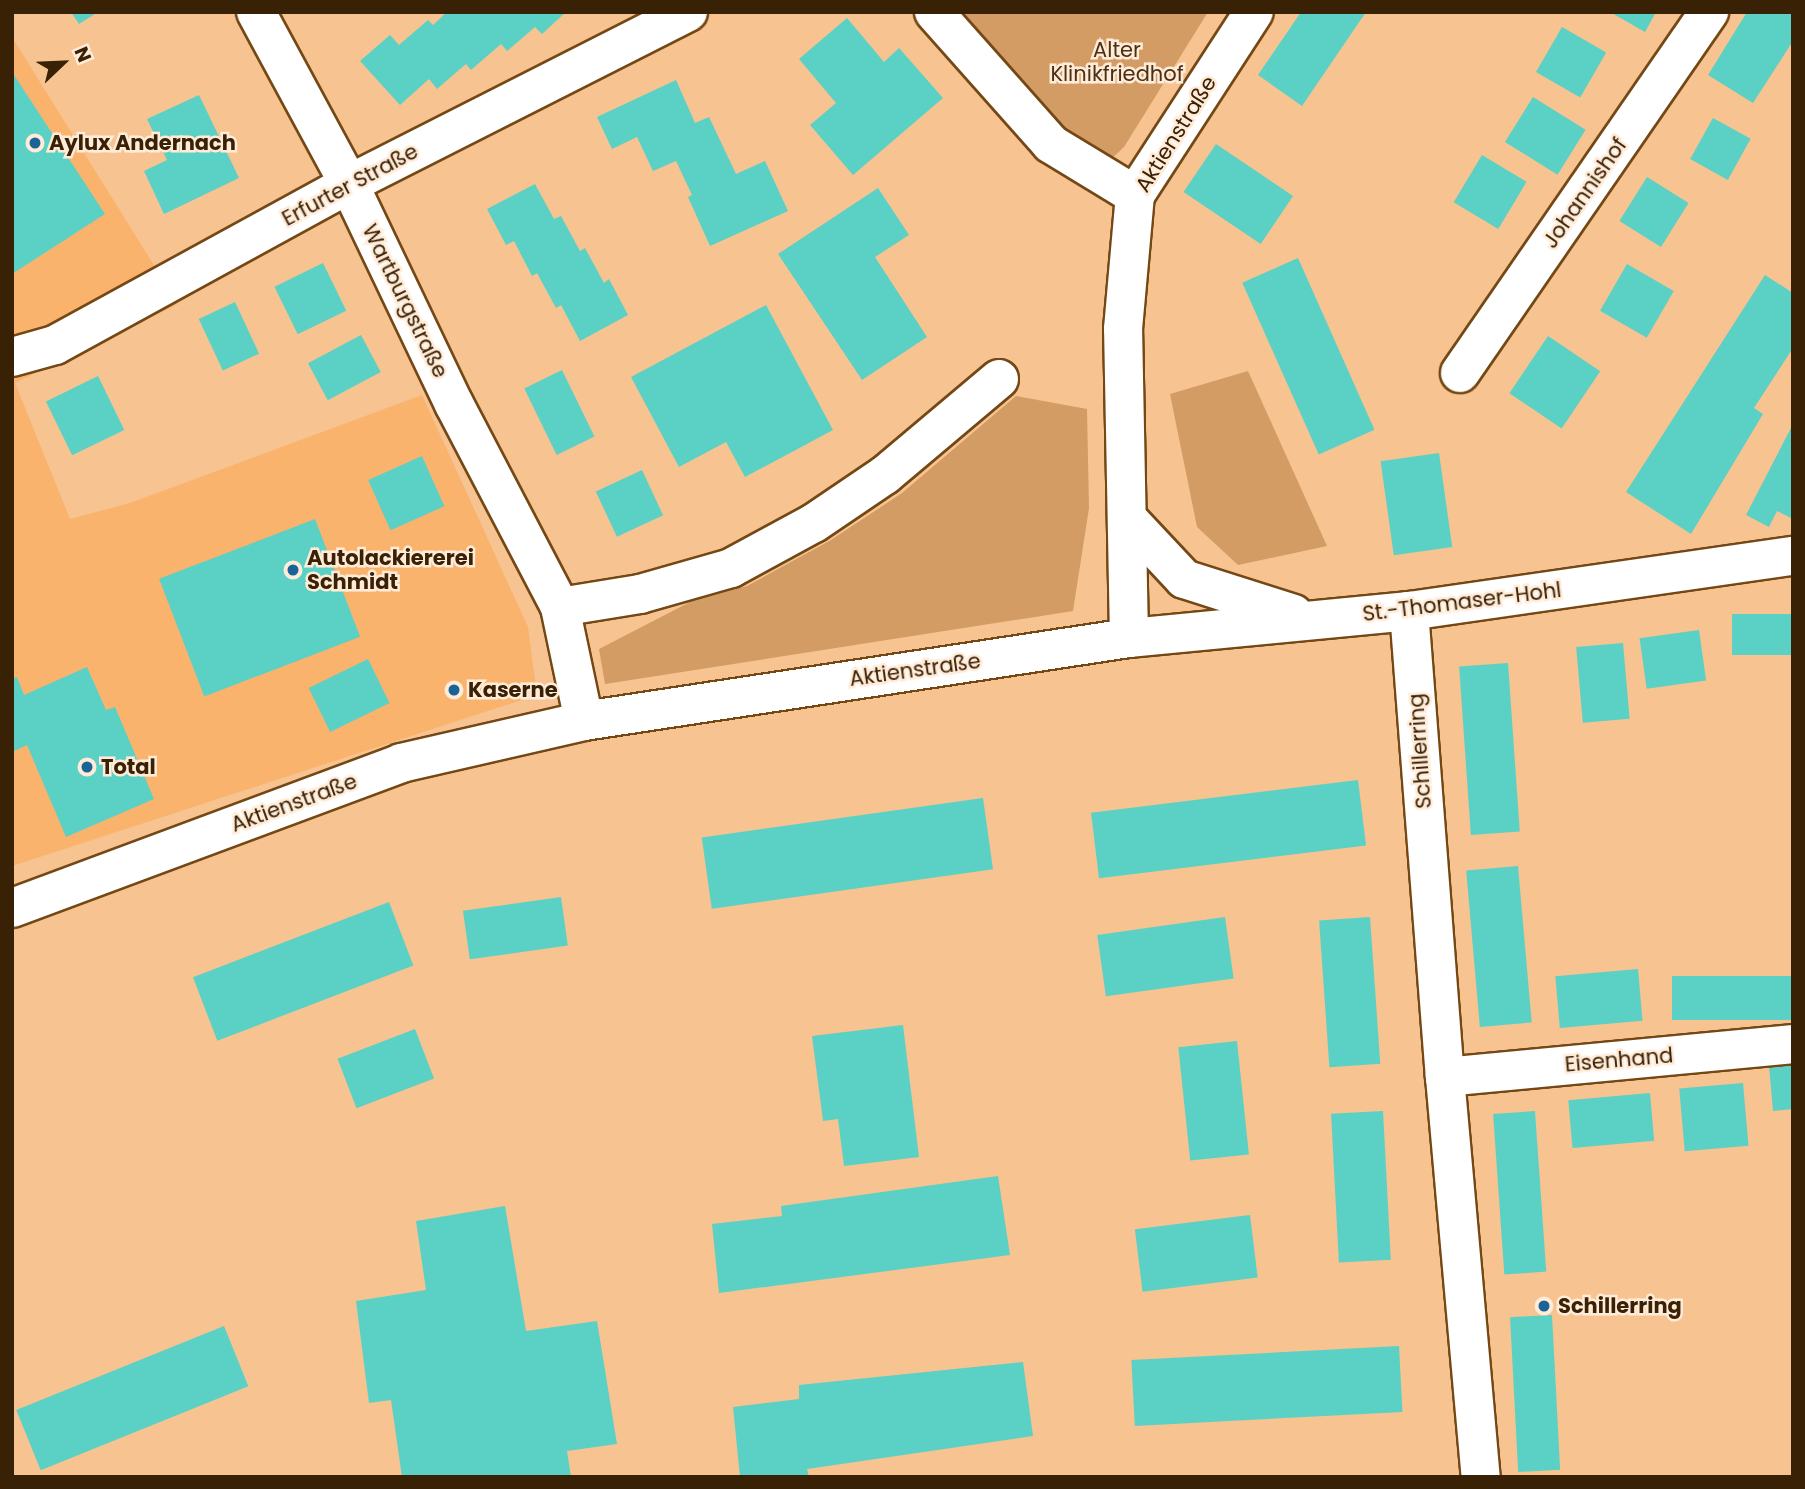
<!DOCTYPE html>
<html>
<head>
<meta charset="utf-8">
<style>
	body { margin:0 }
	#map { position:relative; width:1805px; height:1489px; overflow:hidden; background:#f6c391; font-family:Poppins,sans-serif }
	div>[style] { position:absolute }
	.built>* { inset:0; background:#f9b36d }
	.green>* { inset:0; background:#d49c65 }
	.building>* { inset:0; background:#5ad1c4; transform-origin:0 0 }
	.roads { filter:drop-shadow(2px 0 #744815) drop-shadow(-2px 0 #744815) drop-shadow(0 2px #744815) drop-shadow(0 -2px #744815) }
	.minor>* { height:38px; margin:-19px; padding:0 19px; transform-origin:19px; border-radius:19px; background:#fff }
	.dots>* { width:19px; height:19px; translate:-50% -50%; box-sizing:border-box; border:4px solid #ffebd8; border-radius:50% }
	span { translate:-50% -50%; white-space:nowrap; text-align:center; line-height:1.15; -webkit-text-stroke:5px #ffebd8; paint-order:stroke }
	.park-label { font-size:21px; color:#4a3014 }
	.street-label { font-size:21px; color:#392105 }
	.poi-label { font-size:21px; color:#392105; font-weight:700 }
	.left { translate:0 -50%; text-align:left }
	.frame { position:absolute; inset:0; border:14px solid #392105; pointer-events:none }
	.north { position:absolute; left:28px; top:28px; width:70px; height:70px; -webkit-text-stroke:5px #ffebd8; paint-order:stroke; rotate:67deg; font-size:19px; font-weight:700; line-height:28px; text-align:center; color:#392105 }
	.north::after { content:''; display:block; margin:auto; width:24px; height:32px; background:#392105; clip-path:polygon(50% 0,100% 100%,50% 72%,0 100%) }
</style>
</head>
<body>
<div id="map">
	<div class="built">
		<div style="clip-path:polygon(12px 37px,178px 304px,15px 383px,70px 519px,130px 503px,422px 395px,528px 627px,537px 695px,12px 866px)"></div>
	</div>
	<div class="green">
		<div style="clip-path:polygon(950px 12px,1208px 12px,1124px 147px,1107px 163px,1058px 134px)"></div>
		<div style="clip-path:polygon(1248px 371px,1327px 546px,1238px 565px,1197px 527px,1170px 394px)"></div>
		<div style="clip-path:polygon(1016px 396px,1087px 409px,1089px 508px,1073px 611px,605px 684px,599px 649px,690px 602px,747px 586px,831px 540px,902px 493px)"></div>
	</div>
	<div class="building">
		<div style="clip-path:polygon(71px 12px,98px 12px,79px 24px)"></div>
		<div style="clip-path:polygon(447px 12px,566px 12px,542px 34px,535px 27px,507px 51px,501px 44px,471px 70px,466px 64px,437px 89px,429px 79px,400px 105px,360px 61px,390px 35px,399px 45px,428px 20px,433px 25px)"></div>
		<div style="clip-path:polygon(1301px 12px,1366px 12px,1302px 106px,1258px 75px)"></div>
		<div style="clip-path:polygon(1610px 12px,1656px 12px,1645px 32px)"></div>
		<div style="clip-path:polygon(1747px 12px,1793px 12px,1793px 41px,1753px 103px,1708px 75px)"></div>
		<div style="clip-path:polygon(847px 18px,884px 62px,899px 48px,943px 98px,853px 175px,810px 125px,836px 103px,799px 59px)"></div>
		<div style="left:1562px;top:27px;width:51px;height:52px;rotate:30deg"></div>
		<div style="clip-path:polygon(12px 72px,105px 214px,12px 274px)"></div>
		<div style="clip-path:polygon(676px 80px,695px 123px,709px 117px,736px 174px,765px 161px,788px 211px,710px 246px,688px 197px,692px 195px,676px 161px,653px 171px,637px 137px,612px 149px,597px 117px)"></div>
		<div style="clip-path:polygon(199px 95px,239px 178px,164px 214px,144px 171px,167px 160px,147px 119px)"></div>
		<div style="left:1533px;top:97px;width:62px;height:53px;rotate:32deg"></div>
		<div style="left:1713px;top:118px;width:43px;height:47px;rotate:29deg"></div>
		<div style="left:1216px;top:144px;width:93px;height:58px;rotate:34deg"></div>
		<div style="left:1482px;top:155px;width:52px;height:55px;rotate:31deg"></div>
		<div style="left:1647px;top:177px;width:49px;height:52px;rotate:32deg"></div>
		<div style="clip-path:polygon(535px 184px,554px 219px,561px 216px,580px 251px,585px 248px,604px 283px,609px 279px,628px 315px,580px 341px,561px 305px,556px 308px,537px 273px,532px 276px,514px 241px,506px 245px,487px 209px)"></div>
		<div style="clip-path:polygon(878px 188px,909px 235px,875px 257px,927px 337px,862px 380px,778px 254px)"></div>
		<div style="left:1298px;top:258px;width:188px;height:61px;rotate:66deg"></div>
		<div style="left:323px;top:263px;width:53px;height:54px;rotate:64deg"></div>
		<div style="left:1627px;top:264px;width:54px;height:54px;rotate:30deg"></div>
		<div style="clip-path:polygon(1765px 275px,1793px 293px,1793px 348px,1754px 408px,1763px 414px,1691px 534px,1626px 492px)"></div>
		<div style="left:235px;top:302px;width:57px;height:40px;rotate:65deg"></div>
		<div style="clip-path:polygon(766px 305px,833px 430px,745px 477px,726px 442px,679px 467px,631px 377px)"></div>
		<div style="left:361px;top:335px;width:42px;height:60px;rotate:62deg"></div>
		<div style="left:1548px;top:336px;width:63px;height:69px;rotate:34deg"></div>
		<div style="left:562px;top:370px;width:74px;height:42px;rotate:64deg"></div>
		<div style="left:98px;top:376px;width:60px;height:58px;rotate:64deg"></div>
		<div style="clip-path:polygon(1793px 424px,1793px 519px,1777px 511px,1769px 527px,1746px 515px)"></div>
		<div style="left:1439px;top:453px;width:95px;height:59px;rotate:82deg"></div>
		<div style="left:422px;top:456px;width:55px;height:59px;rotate:66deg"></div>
		<div style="left:642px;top:470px;width:50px;height:51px;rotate:65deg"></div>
		<div style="left:315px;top:519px;width:126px;height:167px;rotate:69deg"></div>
		<div style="left:1793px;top:614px;width:41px;height:61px;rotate:90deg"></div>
		<div style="left:1699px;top:630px;width:51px;height:60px;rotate:82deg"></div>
		<div style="left:1623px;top:643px;width:76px;height:47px;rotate:85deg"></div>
		<div style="left:368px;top:659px;width:49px;height:66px;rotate:64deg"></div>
		<div style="left:1508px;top:663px;width:169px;height:49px;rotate:86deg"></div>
		<div style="clip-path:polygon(87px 667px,106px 710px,115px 707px,154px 799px,66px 837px,27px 745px,12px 752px,12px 679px,17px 677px,24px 695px)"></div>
		<div style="left:1358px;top:780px;width:66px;height:269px;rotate:83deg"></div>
		<div style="left:983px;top:798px;width:72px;height:284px;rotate:82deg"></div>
		<div style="left:1518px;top:866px;width:157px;height:52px;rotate:85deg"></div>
		<div style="left:561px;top:897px;width:49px;height:99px;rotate:82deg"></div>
		<div style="left:389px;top:902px;width:68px;height:210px;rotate:69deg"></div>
		<div style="left:1225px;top:917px;width:62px;height:129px;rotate:82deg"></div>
		<div style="left:1370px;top:917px;width:147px;height:51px;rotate:86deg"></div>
		<div style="left:1638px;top:969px;width:52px;height:83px;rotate:85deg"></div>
		<div style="left:1793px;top:976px;width:44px;height:121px;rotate:90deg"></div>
		<div style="clip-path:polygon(903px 1025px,919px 1157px,844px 1166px,838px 1119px,823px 1121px,812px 1036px)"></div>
		<div style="left:415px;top:1029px;width:53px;height:83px;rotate:69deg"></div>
		<div style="left:1237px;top:1041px;width:114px;height:59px;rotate:84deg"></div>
		<div style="clip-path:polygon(1793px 1064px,1793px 1109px,1773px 1111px,1769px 1066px)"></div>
		<div style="left:1743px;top:1083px;width:63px;height:64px;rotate:85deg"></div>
		<div style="left:1650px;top:1093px;width:48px;height:82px;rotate:85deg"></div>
		<div style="left:1383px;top:1111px;width:149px;height:52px;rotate:87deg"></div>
		<div style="left:1535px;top:1111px;width:161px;height:42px;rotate:86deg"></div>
		<div style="clip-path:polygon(998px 1176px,1010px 1255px,719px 1293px,712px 1224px,782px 1216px,781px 1206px)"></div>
		<div style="clip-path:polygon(505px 1206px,526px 1331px,597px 1321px,617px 1444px,567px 1451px,571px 1477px,402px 1477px,391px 1400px,369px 1403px,356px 1301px,426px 1290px,416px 1221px)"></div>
		<div style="left:1250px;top:1215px;width:63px;height:116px;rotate:83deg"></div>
		<div style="left:1552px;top:1315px;width:155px;height:42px;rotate:87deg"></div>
		<div style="left:224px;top:1326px;width:65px;height:224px;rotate:68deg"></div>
		<div style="left:1399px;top:1346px;width:66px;height:268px;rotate:87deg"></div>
		<div style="clip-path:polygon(1023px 1362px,1033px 1436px,807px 1469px,809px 1477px,740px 1477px,733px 1407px,799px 1399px,799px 1385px)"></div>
	</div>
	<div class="roads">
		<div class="minor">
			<div style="left:256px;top:12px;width:196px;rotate:61.6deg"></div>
			<div style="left:349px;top:184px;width:244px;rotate:64.5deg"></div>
			<div style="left:454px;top:404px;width:229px;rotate:62.4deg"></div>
			<div style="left:560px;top:607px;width:116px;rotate:78.1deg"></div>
			<div style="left:934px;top:12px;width:176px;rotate:48.4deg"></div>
			<div style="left:1051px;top:144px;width:98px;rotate:31.3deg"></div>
			<div style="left:12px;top:357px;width:45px;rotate:-15.6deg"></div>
			<div style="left:55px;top:345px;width:335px;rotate:-28.7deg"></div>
			<div style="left:349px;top:184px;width:380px;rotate:-26.9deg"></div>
			<div style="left:1460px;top:373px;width:439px;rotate:-55.4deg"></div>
			<div style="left:1127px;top:518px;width:83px;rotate:46.9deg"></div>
			<div style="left:1184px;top:579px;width:115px;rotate:17.7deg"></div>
			<div style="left:560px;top:607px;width:81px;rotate:-9.2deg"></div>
			<div style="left:640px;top:594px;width:95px;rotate:-15.9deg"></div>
			<div style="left:731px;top:568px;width:94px;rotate:-28.5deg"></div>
			<div style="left:814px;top:523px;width:86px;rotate:-34.1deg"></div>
			<div style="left:885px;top:475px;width:149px;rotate:-40.1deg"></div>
			<div style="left:1409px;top:611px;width:467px;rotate:85.6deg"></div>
			<div style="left:1445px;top:1077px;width:402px;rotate:84.9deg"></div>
			<div style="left:1129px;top:638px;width:309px;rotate:-91.1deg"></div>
			<div style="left:1123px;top:329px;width:135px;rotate:-84.9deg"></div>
			<div style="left:1135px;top:195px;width:218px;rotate:-57deg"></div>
			<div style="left:12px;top:908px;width:415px;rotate:-20.4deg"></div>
			<div style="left:401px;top:763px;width:188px;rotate:-12.9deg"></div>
			<div style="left:584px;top:721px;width:551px;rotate:-8.66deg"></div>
			<div style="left:1129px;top:638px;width:281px;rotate:-5.5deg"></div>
			<div style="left:1409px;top:611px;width:388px;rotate:-8.2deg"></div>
			<div style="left:1445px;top:1077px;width:350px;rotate:-5.4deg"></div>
		</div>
	</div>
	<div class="dots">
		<div style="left:35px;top:143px;background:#1a6396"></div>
		<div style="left:293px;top:570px;background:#1a6396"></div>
		<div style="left:454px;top:690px;background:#1a6396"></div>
		<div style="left:87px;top:767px;background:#1a6396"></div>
		<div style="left:1544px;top:1306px;background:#1a6396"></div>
	</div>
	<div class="park-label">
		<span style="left:1117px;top:62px">Alter<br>Klinikfriedhof</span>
	</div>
	<div class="street-label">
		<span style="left:1176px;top:134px;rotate:-58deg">Aktienstraße</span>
		<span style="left:350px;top:185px;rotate:-28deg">Erfurter Straße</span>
		<span style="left:1585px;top:193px;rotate:-55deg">Johannishof</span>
		<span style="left:405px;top:301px;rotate:64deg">Wartburgstraße</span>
		<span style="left:1462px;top:602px;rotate:-7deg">St.-Thomaser-Hohl</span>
		<span style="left:915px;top:670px;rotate:-8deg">Aktienstraße</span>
		<span style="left:1420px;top:751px;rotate:-94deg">Schillerring</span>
		<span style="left:294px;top:803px;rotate:-20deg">Aktienstraße</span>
		<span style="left:1619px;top:1060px;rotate:-5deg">Eisenhand</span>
	</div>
	<div class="poi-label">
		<span class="left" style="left:49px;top:143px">Aylux Andernach</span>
		<span class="left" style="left:307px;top:570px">Autolackiererei<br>Schmidt</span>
		<span class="left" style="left:468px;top:690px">Kaserne</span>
		<span class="left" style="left:101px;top:767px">Total</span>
		<span class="left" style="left:1558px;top:1306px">Schillerring</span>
	</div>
	<div class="frame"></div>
	<div class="north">N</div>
</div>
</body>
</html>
